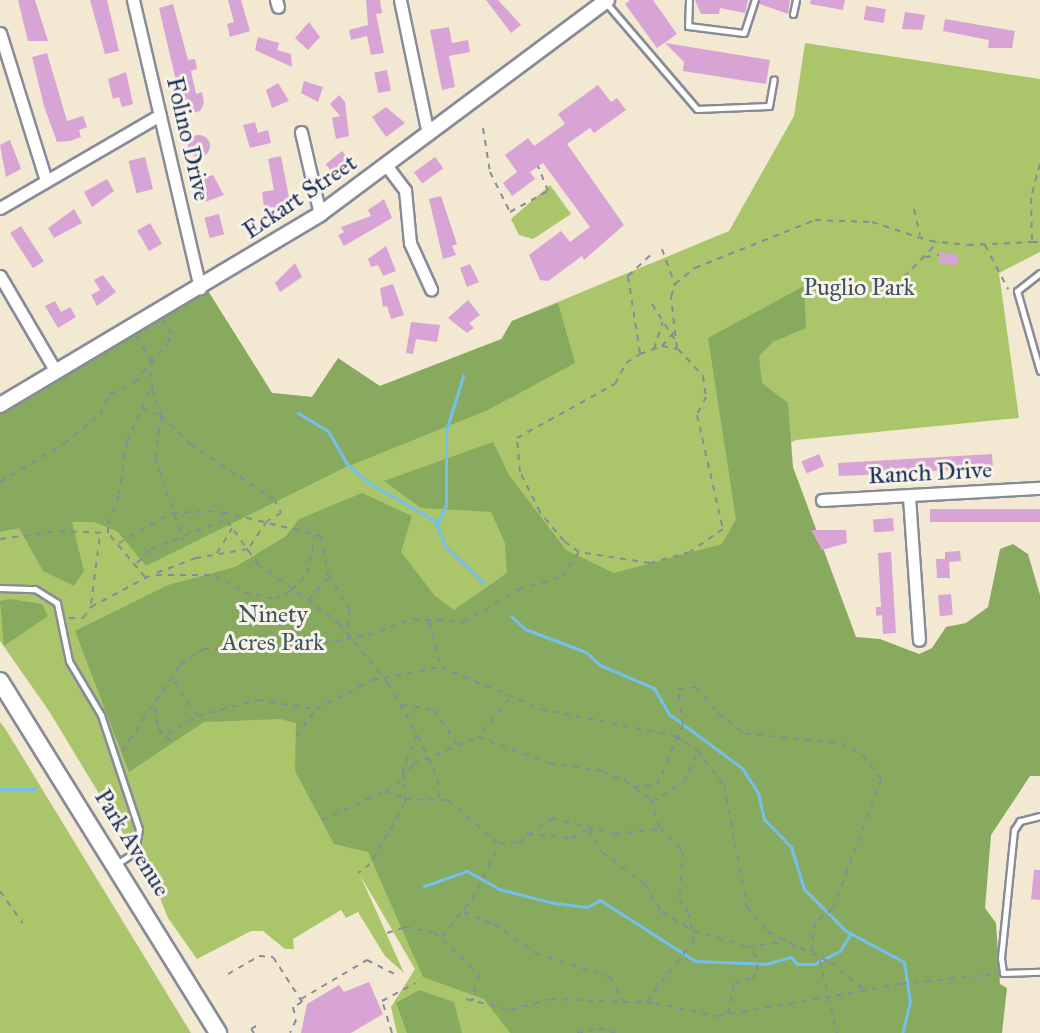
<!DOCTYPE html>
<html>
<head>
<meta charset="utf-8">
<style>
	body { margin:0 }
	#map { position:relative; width:1040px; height:1033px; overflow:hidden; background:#f3e8d2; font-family:"IM FELL Great Primer",serif }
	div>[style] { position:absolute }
	.green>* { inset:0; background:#abc56b }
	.forest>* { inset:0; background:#88aa5f }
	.stream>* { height:3px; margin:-1.5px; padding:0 1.5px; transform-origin:1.5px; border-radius:1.5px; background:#73c0ed }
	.building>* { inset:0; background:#d8a4d5; transform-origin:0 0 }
	.round { border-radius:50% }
	.path>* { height:2px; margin-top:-1px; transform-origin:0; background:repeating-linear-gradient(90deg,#878c98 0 6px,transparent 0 12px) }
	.roads { filter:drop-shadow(2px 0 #878c98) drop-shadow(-2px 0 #878c98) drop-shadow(0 2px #878c98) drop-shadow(0 -2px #878c98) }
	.service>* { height:5px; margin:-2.5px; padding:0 2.5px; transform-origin:2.5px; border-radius:2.5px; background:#fff }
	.minor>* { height:11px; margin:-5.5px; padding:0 5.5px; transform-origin:5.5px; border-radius:5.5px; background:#fff }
	.tertiary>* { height:14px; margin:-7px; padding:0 7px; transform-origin:7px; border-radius:7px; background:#fff }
	.secondary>* { height:16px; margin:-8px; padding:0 8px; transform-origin:8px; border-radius:8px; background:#fff }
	span { translate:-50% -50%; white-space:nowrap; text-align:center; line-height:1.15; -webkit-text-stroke:6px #f7f3e8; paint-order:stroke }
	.street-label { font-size:24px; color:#1b2f5e }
	.park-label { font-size:24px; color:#3f5461 }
</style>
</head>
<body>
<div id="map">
	<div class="green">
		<div style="clip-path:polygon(805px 43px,1040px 79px,1040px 252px,999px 273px,1019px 418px,796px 440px,768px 454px,861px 672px,1029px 773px,989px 834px,981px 904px,992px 1033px,397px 1033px,391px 1007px,415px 969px,360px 875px,404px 973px,385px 956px,358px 912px,346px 918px,341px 910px,293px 939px,294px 949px,285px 949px,263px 931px,251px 931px,197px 959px,168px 918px,156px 888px,49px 711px,0 641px,0 412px,208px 291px,272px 393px,312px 397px,380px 386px,501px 339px,512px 321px,729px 231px,794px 116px)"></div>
		<div style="clip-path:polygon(550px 185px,571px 214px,533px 239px,519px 235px,511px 219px)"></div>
		<div style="clip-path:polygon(0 722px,6px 730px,191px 1033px,0 1033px)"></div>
	</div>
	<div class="forest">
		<div style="clip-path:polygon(804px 286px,806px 328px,773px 342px,759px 356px,762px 383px,788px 403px,793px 467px,856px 637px,880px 639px,919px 654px,932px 648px,946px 627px,966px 623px,988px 607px,1000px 549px,1013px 544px,1028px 554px,1040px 595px,1040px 776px,1030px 776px,991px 835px,985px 908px,996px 923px,1000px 984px,1007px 988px,1002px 1033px,510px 1033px,484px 999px,423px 977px,368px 852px,334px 844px,295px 771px,296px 723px,280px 719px,204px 722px,129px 772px,75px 631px,168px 585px,235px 567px,286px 536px,299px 519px,362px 493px,412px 516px,401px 552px,435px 596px,454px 610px,507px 573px,505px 543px,491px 512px,421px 508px,384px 481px,493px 442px,509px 475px,566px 550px,614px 573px,722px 544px,736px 519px,708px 338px)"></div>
		<div style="clip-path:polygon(208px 291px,272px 393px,312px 397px,338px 358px,380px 386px,502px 339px,512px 321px,558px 303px,575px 363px,488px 410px,344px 468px,146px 566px,118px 532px,94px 522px,72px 522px,84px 571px,74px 586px,43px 571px,19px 528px,0 532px,0 412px)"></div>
		<div style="clip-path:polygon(10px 599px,42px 604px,48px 616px,4px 646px,0 601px)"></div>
		<div style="clip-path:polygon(419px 990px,454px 1002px,462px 1033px,407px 1033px,396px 1003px)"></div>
	</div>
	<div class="stream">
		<div style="left:298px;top:413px;width:35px;rotate:31deg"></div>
		<div style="left:328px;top:431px;width:39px;rotate:60deg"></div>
		<div style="left:348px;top:465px;width:30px;rotate:40deg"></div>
		<div style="left:371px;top:484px;width:74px;rotate:30deg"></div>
		<div style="left:435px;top:521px;width:27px;rotate:68deg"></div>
		<div style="left:445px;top:546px;width:54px;rotate:43.5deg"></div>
		<div style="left:436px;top:526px;width:23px;rotate:-65deg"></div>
		<div style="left:446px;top:505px;width:74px;rotate:-90deg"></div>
		<div style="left:446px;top:431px;width:58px;rotate:-72.8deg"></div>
		<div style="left:511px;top:616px;width:19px;rotate:43deg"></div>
		<div style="left:525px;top:629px;width:65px;rotate:20.7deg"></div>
		<div style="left:586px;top:652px;width:19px;rotate:43deg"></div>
		<div style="left:600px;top:665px;width:59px;rotate:23.1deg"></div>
		<div style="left:654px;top:688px;width:30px;rotate:60deg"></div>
		<div style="left:669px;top:714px;width:91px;rotate:36.5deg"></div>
		<div style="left:742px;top:768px;width:30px;rotate:57deg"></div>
		<div style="left:758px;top:793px;width:27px;rotate:77deg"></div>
		<div style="left:764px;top:819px;width:39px;rotate:46deg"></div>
		<div style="left:791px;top:847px;width:44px;rotate:72.8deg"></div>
		<div style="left:804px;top:889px;width:59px;rotate:45deg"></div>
		<div style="left:846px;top:931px;width:66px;rotate:28.1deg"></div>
		<div style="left:904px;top:962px;width:40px;rotate:81.5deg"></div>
		<div style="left:910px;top:1002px;width:32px;rotate:104deg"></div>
		<div style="left:0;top:789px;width:35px"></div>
		<div style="left:424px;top:886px;width:46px;rotate:-19.2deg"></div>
		<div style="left:467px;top:871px;width:37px;rotate:29deg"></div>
		<div style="left:499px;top:889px;width:57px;rotate:14.3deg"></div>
		<div style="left:554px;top:903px;width:33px;rotate:7deg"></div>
		<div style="left:587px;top:907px;width:15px;rotate:-28deg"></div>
		<div style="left:600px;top:900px;width:113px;rotate:32.7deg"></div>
		<div style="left:695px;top:961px;width:71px;rotate:2.4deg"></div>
		<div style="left:766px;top:964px;width:26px;rotate:-16deg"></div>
		<div style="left:791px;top:957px;width:9px;rotate:49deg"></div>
		<div style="left:797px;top:964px;width:17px"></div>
		<div style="left:814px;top:964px;width:29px;rotate:-27deg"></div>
		<div style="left:840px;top:951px;width:21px;rotate:-59deg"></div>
	</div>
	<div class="building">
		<div style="clip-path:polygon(18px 0,35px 0,48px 41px,28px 41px)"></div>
		<div style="clip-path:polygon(90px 0,107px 0,119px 51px,105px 54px)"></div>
		<div style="clip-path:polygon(228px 0,241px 0,250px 31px,230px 37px,227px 24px,234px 22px)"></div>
		<div style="clip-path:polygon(366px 0,380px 0,382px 13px,376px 14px,384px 53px,371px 55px,367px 36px,351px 40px,349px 30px,368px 25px)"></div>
		<div style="clip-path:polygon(486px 0,498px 0,521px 25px,511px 33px)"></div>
		<div style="clip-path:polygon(630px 0,653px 0,677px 34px,657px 48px,625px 4px)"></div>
		<div style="clip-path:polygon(695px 0,748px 0,745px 13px,720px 8px,719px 14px,701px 14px)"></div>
		<div style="clip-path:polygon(760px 0,790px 0,788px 14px,760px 4px)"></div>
		<div style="clip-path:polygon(811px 0,845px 0,843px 10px,810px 4px)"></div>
		<div style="clip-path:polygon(173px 4px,188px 60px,195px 59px,197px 69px,191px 71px,196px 94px,202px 92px,204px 104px,200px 111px,184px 115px,159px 8px)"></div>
		<div style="left:866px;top:6px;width:20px;height:14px;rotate:9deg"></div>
		<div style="clip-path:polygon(905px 12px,925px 15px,922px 30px,902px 29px)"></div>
		<div style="clip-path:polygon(945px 19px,1015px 31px,1012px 48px,988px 48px,989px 40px,943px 31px)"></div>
		<div style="clip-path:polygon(309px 22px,320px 37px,308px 50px,295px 38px)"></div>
		<div style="clip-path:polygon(449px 27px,452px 43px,468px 40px,470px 52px,449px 56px,455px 87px,442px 90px,430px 30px)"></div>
		<div style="clip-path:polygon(258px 37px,279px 43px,277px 50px,291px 54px,292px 67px,255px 50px)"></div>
		<div style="clip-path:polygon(665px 43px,770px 60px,766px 84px,683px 71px,684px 62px)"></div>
		<div style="clip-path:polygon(47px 53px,67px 121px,83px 116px,87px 127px,79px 130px,81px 137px,70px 141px,57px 142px,44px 106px,32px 57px)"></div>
		<div style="left:387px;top:70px;width:21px;height:13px;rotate:79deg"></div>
		<div style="clip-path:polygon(126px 72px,133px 104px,122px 107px,119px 97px,113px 99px,108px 79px)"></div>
		<div style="clip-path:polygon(304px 81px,323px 87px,318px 102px,301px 93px)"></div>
		<div style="clip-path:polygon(278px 83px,289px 101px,272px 108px,266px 90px)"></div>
		<div style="clip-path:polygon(598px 85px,611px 102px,617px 98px,626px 110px,594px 133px,590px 128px,567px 144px,624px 225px,584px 260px,582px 256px,548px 281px,540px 280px,529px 255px,561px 231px,570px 242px,590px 227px,543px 163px,530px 172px,535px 179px,512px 196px,503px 183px,517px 172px,505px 155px,528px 138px,534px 146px,565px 124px,558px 114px)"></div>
		<div style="clip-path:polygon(339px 95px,345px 102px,349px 136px,336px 139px,332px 118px,340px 116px,330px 104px)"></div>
		<div style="clip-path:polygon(386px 107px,405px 123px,386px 137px,372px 117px)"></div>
		<div style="clip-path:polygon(255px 122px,258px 133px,268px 130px,271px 143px,250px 148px,243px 125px)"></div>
		<div class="round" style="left:188px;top:135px;width:22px;height:22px"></div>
		<div style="clip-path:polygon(10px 140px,21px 169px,6px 177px,0 145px)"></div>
		<div style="left:342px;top:151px;width:13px;height:21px;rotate:51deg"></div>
		<div style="clip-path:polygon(281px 156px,291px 208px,274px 212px,273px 207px,264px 208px,262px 192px,274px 190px,268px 159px)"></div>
		<div style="left:145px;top:157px;width:33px;height:17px;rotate:76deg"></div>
		<div style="left:435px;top:157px;width:14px;height:26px;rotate:54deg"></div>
		<div style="clip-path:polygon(213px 175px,224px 195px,205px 202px,199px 179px)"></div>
		<div style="clip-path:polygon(107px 179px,114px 191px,92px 207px,84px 192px)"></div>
		<div style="clip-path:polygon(441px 196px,457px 244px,452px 246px,456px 255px,443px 259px,429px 199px)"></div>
		<div style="clip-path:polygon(384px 199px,392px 218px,344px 246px,338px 235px,344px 232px,341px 227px,371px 216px,368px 210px)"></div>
		<div style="clip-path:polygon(74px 209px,82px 223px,54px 238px,48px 228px)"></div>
		<div style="left:219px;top:214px;width:21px;height:15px;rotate:76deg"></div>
		<div style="left:150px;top:223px;width:24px;height:15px;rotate:60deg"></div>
		<div style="left:21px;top:226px;width:42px;height:13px;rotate:57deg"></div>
		<div style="clip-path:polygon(386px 246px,396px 271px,383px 276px,378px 265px,371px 267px,368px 259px)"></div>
		<div style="left:940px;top:252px;width:19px;height:11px;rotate:9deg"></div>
		<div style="clip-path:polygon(295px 263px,302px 277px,280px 292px,275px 283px)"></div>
		<div style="clip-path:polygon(470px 264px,479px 282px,467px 287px,460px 268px)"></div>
		<div style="clip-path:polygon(103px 275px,116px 292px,97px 306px,91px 295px,100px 290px,94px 280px)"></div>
		<div style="clip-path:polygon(393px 284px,404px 315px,391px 319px,387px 306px,383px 307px,380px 288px)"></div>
		<div style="clip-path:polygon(468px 300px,480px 315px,469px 323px,474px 328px,467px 333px,448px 318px)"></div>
		<div style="clip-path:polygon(55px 301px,61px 312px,70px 307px,76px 317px,58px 328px,45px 306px)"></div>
		<div style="clip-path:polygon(411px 322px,440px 325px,437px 342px,416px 339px,413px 354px,406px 353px)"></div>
		<div style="left:819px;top:454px;width:13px;height:19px;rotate:67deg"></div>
		<div style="clip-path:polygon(992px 454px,993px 467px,905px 473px,890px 466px,891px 474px,839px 476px,838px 463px)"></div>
		<div style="left:1040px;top:509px;width:13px;height:110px;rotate:90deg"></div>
		<div style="left:893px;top:518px;width:13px;height:20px;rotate:86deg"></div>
		<div style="clip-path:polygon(811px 530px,846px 530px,847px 543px,822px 550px)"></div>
		<div style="clip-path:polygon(960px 551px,961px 561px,949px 562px,950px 578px,937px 578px,936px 559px,945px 559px,945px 552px)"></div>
		<div style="clip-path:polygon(891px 552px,896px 633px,883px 634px,882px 615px,876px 616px,876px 607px,881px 607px,878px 553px)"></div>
		<div style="left:951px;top:594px;width:21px;height:13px;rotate:85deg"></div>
		<div style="clip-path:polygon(1034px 870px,1040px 870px,1040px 900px,1031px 899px)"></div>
		<div style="clip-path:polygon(369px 982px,383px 1014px,351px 1033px,301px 1033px,307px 1004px,339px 985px,344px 992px)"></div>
	</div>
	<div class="path">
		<div style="left:483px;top:128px;width:45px;rotate:81deg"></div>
		<div style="left:490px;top:172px;width:45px;rotate:63.4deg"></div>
		<div style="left:510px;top:212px;width:43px;rotate:-28.9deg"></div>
		<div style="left:548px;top:191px;width:27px;rotate:-112deg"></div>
		<div style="left:1040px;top:164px;width:35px;rotate:105deg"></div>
		<div style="left:1031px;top:198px;width:44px;rotate:88.7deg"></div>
		<div style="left:1032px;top:242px;width:8px"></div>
		<div style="left:914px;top:209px;width:27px;rotate:77deg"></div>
		<div style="left:985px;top:245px;width:50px;rotate:62.4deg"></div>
		<div style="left:662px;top:249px;width:37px;rotate:70deg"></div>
		<div style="left:925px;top:257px;width:14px;rotate:-8deg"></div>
		<div style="left:904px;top:277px;width:49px;rotate:-45.8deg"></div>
		<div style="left:652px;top:304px;width:43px;rotate:57.4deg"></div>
		<div style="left:136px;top:336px;width:28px;rotate:58deg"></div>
		<div style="left:151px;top:360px;width:29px;rotate:88deg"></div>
		<div style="left:152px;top:389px;width:28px;rotate:72deg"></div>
		<div style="left:161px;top:416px;width:40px;rotate:44deg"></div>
		<div style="left:190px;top:444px;width:100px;rotate:33.2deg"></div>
		<div style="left:274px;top:499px;width:16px;rotate:63deg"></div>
		<div style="left:281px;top:513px;width:16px;rotate:150deg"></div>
		<div style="left:267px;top:521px;width:34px;rotate:124deg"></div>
		<div style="left:248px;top:549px;width:53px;rotate:170.2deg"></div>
		<div style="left:196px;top:558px;width:48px;rotate:159.3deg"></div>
		<div style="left:662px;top:346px;width:20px;rotate:-49deg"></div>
		<div style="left:677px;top:348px;width:51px;rotate:-96.7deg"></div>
		<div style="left:671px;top:297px;width:14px;rotate:-73deg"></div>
		<div style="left:675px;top:284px;width:26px;rotate:-39deg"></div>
		<div style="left:695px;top:268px;width:129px;rotate:-21.8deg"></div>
		<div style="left:815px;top:220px;width:57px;rotate:2deg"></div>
		<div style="left:872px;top:222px;width:61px;rotate:18.1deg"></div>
		<div style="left:930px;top:241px;width:38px;rotate:6deg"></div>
		<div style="left:968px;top:245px;width:64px;rotate:-2.7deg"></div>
		<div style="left:654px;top:349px;width:28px;rotate:-72deg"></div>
		<div style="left:640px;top:353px;width:78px;rotate:-98.9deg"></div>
		<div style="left:628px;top:276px;width:34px;rotate:-43deg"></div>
		<div style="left:141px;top:408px;width:22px;rotate:22deg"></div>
		<div style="left:161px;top:416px;width:42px;rotate:98.1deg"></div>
		<div style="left:155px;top:458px;width:87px;rotate:71.1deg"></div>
		<div style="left:0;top:482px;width:74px;rotate:-30.7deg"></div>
		<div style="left:64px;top:444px;width:47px;rotate:-39.8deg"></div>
		<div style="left:100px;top:414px;width:22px;rotate:-63deg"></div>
		<div style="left:110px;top:394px;width:28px;rotate:-26deg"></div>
		<div style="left:135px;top:382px;width:51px;rotate:-49.8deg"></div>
		<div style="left:168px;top:343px;width:10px;rotate:-66deg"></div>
		<div style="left:172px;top:334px;width:17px;rotate:-123deg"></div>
		<div style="left:223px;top:512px;width:101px;rotate:13.8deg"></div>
		<div style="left:321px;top:536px;width:40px;rotate:80deg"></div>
		<div style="left:328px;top:575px;width:41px;rotate:57.8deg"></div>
		<div style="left:350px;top:610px;width:26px;rotate:97deg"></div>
		<div style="left:0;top:539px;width:60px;rotate:-7.7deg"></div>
		<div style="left:59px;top:531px;width:47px;rotate:2.4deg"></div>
		<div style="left:119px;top:543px;width:61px;rotate:-29.5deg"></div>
		<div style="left:172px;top:513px;width:48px;rotate:-2.4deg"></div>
		<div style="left:220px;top:511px;width:65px;rotate:54.4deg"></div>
		<div style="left:258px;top:564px;width:100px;rotate:36.1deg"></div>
		<div style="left:339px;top:623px;width:77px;rotate:50.8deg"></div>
		<div style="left:388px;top:683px;width:59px;rotate:60.4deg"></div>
		<div style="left:417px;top:734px;width:40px;rotate:111deg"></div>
		<div style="left:403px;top:771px;width:32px;rotate:86deg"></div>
		<div style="left:405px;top:803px;width:70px;rotate:119.8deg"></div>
		<div style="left:370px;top:864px;width:15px;rotate:143deg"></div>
		<div style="left:217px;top:553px;width:29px;rotate:-59deg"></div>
		<div style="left:137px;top:563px;width:20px;rotate:-45deg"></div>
		<div style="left:151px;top:549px;width:81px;rotate:-21.8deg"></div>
		<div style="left:156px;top:575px;width:58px"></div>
		<div style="left:214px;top:575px;width:34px;rotate:30deg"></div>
		<div style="left:244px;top:592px;width:32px;rotate:13deg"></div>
		<div style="left:275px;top:599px;width:19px;rotate:-28deg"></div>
		<div style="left:292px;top:590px;width:22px;rotate:-47deg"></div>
		<div style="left:307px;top:574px;width:40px;rotate:-78deg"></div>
		<div style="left:145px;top:577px;width:57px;rotate:-130.1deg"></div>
		<div style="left:108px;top:533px;width:9px;rotate:-90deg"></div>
		<div style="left:108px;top:524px;width:31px;rotate:-69deg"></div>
		<div style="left:119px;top:495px;width:55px;rotate:-81.6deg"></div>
		<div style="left:127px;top:441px;width:61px;rotate:-65.9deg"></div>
		<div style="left:309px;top:600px;width:29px;rotate:-49deg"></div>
		<div style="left:91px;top:604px;width:70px;rotate:-82.6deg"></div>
		<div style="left:69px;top:618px;width:14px"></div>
		<div style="left:83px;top:618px;width:14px;rotate:-54deg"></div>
		<div style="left:91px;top:607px;width:66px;rotate:-28.1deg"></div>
		<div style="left:429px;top:621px;width:45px;rotate:76deg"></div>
		<div style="left:174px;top:681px;width:41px;rotate:55.9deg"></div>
		<div style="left:509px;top:699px;width:49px;rotate:129.2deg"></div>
		<div style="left:478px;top:737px;width:76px;rotate:20.1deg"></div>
		<div style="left:549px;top:763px;width:54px;rotate:8.6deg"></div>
		<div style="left:602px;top:771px;width:25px;rotate:23deg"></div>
		<div style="left:625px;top:781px;width:31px;rotate:36deg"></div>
		<div style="left:650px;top:799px;width:31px;rotate:71deg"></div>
		<div style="left:660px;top:828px;width:33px;rotate:46deg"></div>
		<div style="left:683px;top:852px;width:47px;rotate:94.9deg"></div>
		<div style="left:679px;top:899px;width:16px;rotate:55deg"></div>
		<div style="left:688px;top:912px;width:29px;rotate:78deg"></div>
		<div style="left:694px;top:940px;width:78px;rotate:127.2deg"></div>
		<div style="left:402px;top:704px;width:33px;rotate:11deg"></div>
		<div style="left:434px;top:710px;width:45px;rotate:56deg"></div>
		<div style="left:155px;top:707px;width:22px;rotate:82deg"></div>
		<div style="left:158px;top:729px;width:19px;rotate:43deg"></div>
		<div style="left:168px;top:734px;width:34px;rotate:-32deg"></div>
		<div style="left:197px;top:716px;width:63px;rotate:-14.7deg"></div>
		<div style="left:258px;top:700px;width:57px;rotate:9.1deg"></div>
		<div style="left:418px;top:736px;width:47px;rotate:65.1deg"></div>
		<div style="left:438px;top:779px;width:18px;rotate:87deg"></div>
		<div style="left:296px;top:737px;width:34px;rotate:-54deg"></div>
		<div style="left:316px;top:709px;width:63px;rotate:-27.4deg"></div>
		<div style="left:372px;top:680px;width:70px;rotate:-10.7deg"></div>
		<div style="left:441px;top:667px;width:108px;rotate:22.8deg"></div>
		<div style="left:541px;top:709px;width:137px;rotate:11.4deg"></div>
		<div style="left:675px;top:736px;width:26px;rotate:32deg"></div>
		<div style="left:697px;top:750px;width:44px;rotate:52.4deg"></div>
		<div style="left:724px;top:785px;width:124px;rotate:79.3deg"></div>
		<div style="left:747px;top:907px;width:33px;rotate:50deg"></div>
		<div style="left:768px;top:932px;width:69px;rotate:25.8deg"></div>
		<div style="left:830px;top:962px;width:45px;rotate:38.7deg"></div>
		<div style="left:122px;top:751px;width:104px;rotate:-56deg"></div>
		<div style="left:180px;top:665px;width:28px;rotate:-35deg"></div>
		<div style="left:203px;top:649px;width:96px;rotate:-1.2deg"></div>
		<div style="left:299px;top:647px;width:70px;rotate:-9.9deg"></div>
		<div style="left:368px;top:635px;width:48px;rotate:-19.6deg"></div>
		<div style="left:413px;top:619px;width:51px;rotate:3.4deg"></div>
		<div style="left:464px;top:622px;width:64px;rotate:-31deg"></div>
		<div style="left:519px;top:589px;width:45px;rotate:-15.6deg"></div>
		<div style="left:562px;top:577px;width:30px;rotate:-56deg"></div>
		<div style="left:579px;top:552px;width:19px;rotate:-144deg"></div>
		<div style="left:564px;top:541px;width:38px;rotate:-130deg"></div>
		<div style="left:540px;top:512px;width:45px;rotate:-116.6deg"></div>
		<div style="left:520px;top:472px;width:34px;rotate:-95deg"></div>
		<div style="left:517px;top:438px;width:112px;rotate:-28.9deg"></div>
		<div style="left:615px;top:384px;width:24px;rotate:-62deg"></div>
		<div style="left:626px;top:363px;width:17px;rotate:-33deg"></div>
		<div style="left:640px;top:354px;width:23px;rotate:-20deg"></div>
		<div style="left:662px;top:346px;width:16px;rotate:11deg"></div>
		<div style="left:678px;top:349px;width:37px;rotate:47deg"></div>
		<div style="left:703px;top:376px;width:21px;rotate:82deg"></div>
		<div style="left:706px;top:397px;width:20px;rotate:117deg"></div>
		<div style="left:697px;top:415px;width:117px;rotate:77.2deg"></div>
		<div style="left:723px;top:529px;width:40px;rotate:145.1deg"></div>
		<div style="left:690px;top:552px;width:41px;rotate:164.6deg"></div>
		<div style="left:650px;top:563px;width:72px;rotate:-171.2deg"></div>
		<div style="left:633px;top:787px;width:24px;rotate:-5deg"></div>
		<div style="left:657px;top:785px;width:65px;rotate:-66.6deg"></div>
		<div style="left:683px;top:725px;width:36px;rotate:-98deg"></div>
		<div style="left:678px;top:689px;width:18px;rotate:-6deg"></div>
		<div style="left:696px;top:687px;width:34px;rotate:50deg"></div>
		<div style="left:718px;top:713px;width:34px;rotate:38deg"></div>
		<div style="left:745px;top:734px;width:96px;rotate:5.4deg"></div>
		<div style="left:841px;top:743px;width:25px;rotate:29deg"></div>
		<div style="left:863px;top:755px;width:30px;rotate:53deg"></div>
		<div style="left:881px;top:779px;width:139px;rotate:110.3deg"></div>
		<div style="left:833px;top:909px;width:22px;rotate:144deg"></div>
		<div style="left:815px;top:922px;width:33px;rotate:97deg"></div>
		<div style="left:385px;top:791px;width:22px;rotate:22deg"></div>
		<div style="left:405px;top:799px;width:43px;rotate:1.3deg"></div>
		<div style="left:448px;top:800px;width:67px;rotate:40.8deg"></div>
		<div style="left:499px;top:844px;width:20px;rotate:-6deg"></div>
		<div style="left:519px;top:842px;width:41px;rotate:-36deg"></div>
		<div style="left:552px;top:818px;width:65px;rotate:14.3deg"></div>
		<div style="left:615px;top:834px;width:43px;rotate:-6.6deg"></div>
		<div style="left:652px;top:802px;width:38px;rotate:-32deg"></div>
		<div style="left:684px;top:782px;width:34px;rotate:-66deg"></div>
		<div style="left:322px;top:820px;width:69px;rotate:-24.7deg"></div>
		<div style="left:385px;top:791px;width:21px;rotate:-31deg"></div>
		<div style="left:403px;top:780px;width:19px;rotate:-58deg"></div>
		<div style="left:413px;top:764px;width:69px;rotate:-22.1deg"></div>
		<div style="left:527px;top:834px;width:44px;rotate:5.2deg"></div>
		<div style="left:571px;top:838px;width:20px;rotate:-27deg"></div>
		<div style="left:589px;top:829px;width:26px;rotate:61deg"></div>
		<div style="left:602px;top:852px;width:54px;rotate:36.7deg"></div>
		<div style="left:645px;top:884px;width:33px;rotate:59deg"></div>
		<div style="left:662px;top:912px;width:37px;rotate:31deg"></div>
		<div style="left:694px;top:931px;width:56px;rotate:16.5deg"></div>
		<div style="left:748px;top:947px;width:37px;rotate:-9deg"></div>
		<div style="left:0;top:891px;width:39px;rotate:55deg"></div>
		<div style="left:464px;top:912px;width:32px;rotate:22deg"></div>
		<div style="left:494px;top:924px;width:51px;rotate:34.6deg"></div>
		<div style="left:536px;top:953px;width:78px;rotate:18deg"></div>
		<div style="left:610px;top:977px;width:28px;rotate:63deg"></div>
		<div style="left:387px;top:933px;width:19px;rotate:-18deg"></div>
		<div style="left:405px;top:927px;width:29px;rotate:10deg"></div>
		<div style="left:434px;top:932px;width:62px;rotate:43.7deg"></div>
		<div style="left:479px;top:975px;width:27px;rotate:105deg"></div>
		<div style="left:442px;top:937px;width:48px;rotate:-51.7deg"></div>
		<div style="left:472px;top:899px;width:60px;rotate:-63.4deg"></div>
		<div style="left:820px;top:961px;width:74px;rotate:76.7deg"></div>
		<div style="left:228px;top:974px;width:36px;rotate:-30deg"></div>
		<div style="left:259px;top:956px;width:14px;rotate:4deg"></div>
		<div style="left:273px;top:957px;width:54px;rotate:57.2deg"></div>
		<div style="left:302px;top:1002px;width:10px;rotate:151deg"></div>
		<div style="left:293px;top:1007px;width:13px;rotate:77deg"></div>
		<div style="left:296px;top:1020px;width:14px;rotate:115deg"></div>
		<div style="left:301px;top:999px;width:77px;rotate:-30.6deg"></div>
		<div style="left:367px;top:960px;width:34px;rotate:27deg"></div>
		<div style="left:466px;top:999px;width:46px;rotate:13.7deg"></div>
		<div style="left:511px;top:1010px;width:41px;rotate:-15.4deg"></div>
		<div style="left:551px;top:999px;width:104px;rotate:2.2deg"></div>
		<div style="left:655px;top:1003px;width:64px;rotate:11.7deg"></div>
		<div style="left:718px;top:1016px;width:186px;rotate:-9.9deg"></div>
		<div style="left:901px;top:984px;width:94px;rotate:-6.1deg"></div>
		<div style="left:728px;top:1014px;width:31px;rotate:-79deg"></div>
		<div style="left:734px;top:984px;width:20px;rotate:-18deg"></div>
		<div style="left:753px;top:978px;width:9px;rotate:-63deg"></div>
		<div style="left:757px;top:970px;width:13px;rotate:-90deg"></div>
		<div style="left:757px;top:957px;width:12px;rotate:-132deg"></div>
		<div style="left:254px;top:1033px;width:5px;rotate:-127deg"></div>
		<div style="left:251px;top:1029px;width:8px;rotate:-30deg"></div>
		<div style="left:392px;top:1033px;width:34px;rotate:-107deg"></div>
		<div style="left:382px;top:1001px;width:38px;rotate:-28deg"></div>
		<div style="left:577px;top:1033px;width:23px;rotate:-13deg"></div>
		<div style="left:599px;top:1028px;width:17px;rotate:17deg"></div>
	</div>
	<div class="roads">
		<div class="service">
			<div style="left:689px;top:0;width:26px;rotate:92deg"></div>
			<div style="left:688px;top:26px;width:56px;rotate:7.1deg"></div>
			<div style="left:744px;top:33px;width:35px;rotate:-72deg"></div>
			<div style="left:607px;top:4px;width:138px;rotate:49.4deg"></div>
			<div style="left:697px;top:109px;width:72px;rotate:-2.4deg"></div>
			<div style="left:769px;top:106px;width:27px;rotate:-80deg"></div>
			<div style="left:793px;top:14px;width:14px;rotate:-78deg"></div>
			<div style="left:1040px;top:273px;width:29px;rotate:142deg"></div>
			<div style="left:1017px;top:291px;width:83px;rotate:74deg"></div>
			<div style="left:0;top:588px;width:35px;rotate:2deg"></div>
			<div style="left:35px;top:589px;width:26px;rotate:32deg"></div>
			<div style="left:57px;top:603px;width:59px;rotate:78.3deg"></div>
			<div style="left:69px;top:661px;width:63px;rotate:59.3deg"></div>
			<div style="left:101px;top:715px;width:120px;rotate:71.6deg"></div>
			<div style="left:139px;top:829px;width:23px;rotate:100deg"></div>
			<div style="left:135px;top:852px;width:20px;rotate:147deg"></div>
			<div style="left:1040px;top:816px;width:21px;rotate:166deg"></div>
			<div style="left:1020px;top:821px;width:11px;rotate:124deg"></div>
			<div style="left:1014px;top:830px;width:129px;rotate:95.8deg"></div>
			<div style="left:1001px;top:958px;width:15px;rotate:82deg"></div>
			<div style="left:1003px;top:973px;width:37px;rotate:-2deg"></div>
		</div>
		<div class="minor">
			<div style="left:133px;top:0;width:296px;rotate:76.9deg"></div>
			<div style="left:276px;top:0;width:7px;rotate:74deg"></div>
			<div style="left:400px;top:0;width:137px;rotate:78.2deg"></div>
			<div style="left:0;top:33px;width:155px;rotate:72.7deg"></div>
			<div style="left:301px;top:132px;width:84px;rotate:77deg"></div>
			<div style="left:386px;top:165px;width:31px;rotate:53deg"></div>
			<div style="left:405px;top:190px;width:53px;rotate:84.6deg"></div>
			<div style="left:410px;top:243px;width:51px;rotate:65.5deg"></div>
			<div style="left:0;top:208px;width:185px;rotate:-30.2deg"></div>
			<div style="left:0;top:276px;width:111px;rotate:59.7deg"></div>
			<div style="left:909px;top:497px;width:143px;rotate:86deg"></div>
			<div style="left:822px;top:500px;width:218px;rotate:-3.2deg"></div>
		</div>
		<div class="tertiary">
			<div style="left:0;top:405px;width:373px;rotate:-30.8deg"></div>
			<div style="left:320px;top:214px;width:358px;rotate:-36.7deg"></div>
		</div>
		<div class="secondary">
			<div style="left:0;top:681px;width:414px;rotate:58.2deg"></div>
		</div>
	</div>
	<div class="street-label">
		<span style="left:188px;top:139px;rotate:77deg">Folino Drive</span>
		<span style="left:300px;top:197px;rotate:-34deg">Eckart Street</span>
		<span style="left:930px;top:473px;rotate:-3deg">Ranch Drive</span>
		<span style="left:132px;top:843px;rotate:58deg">Park Avenue</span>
	</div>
	<div class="park-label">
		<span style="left:859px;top:288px">Puglio Park</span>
		<span style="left:273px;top:629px">Ninety<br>Acres Park</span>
	</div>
</div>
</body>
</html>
